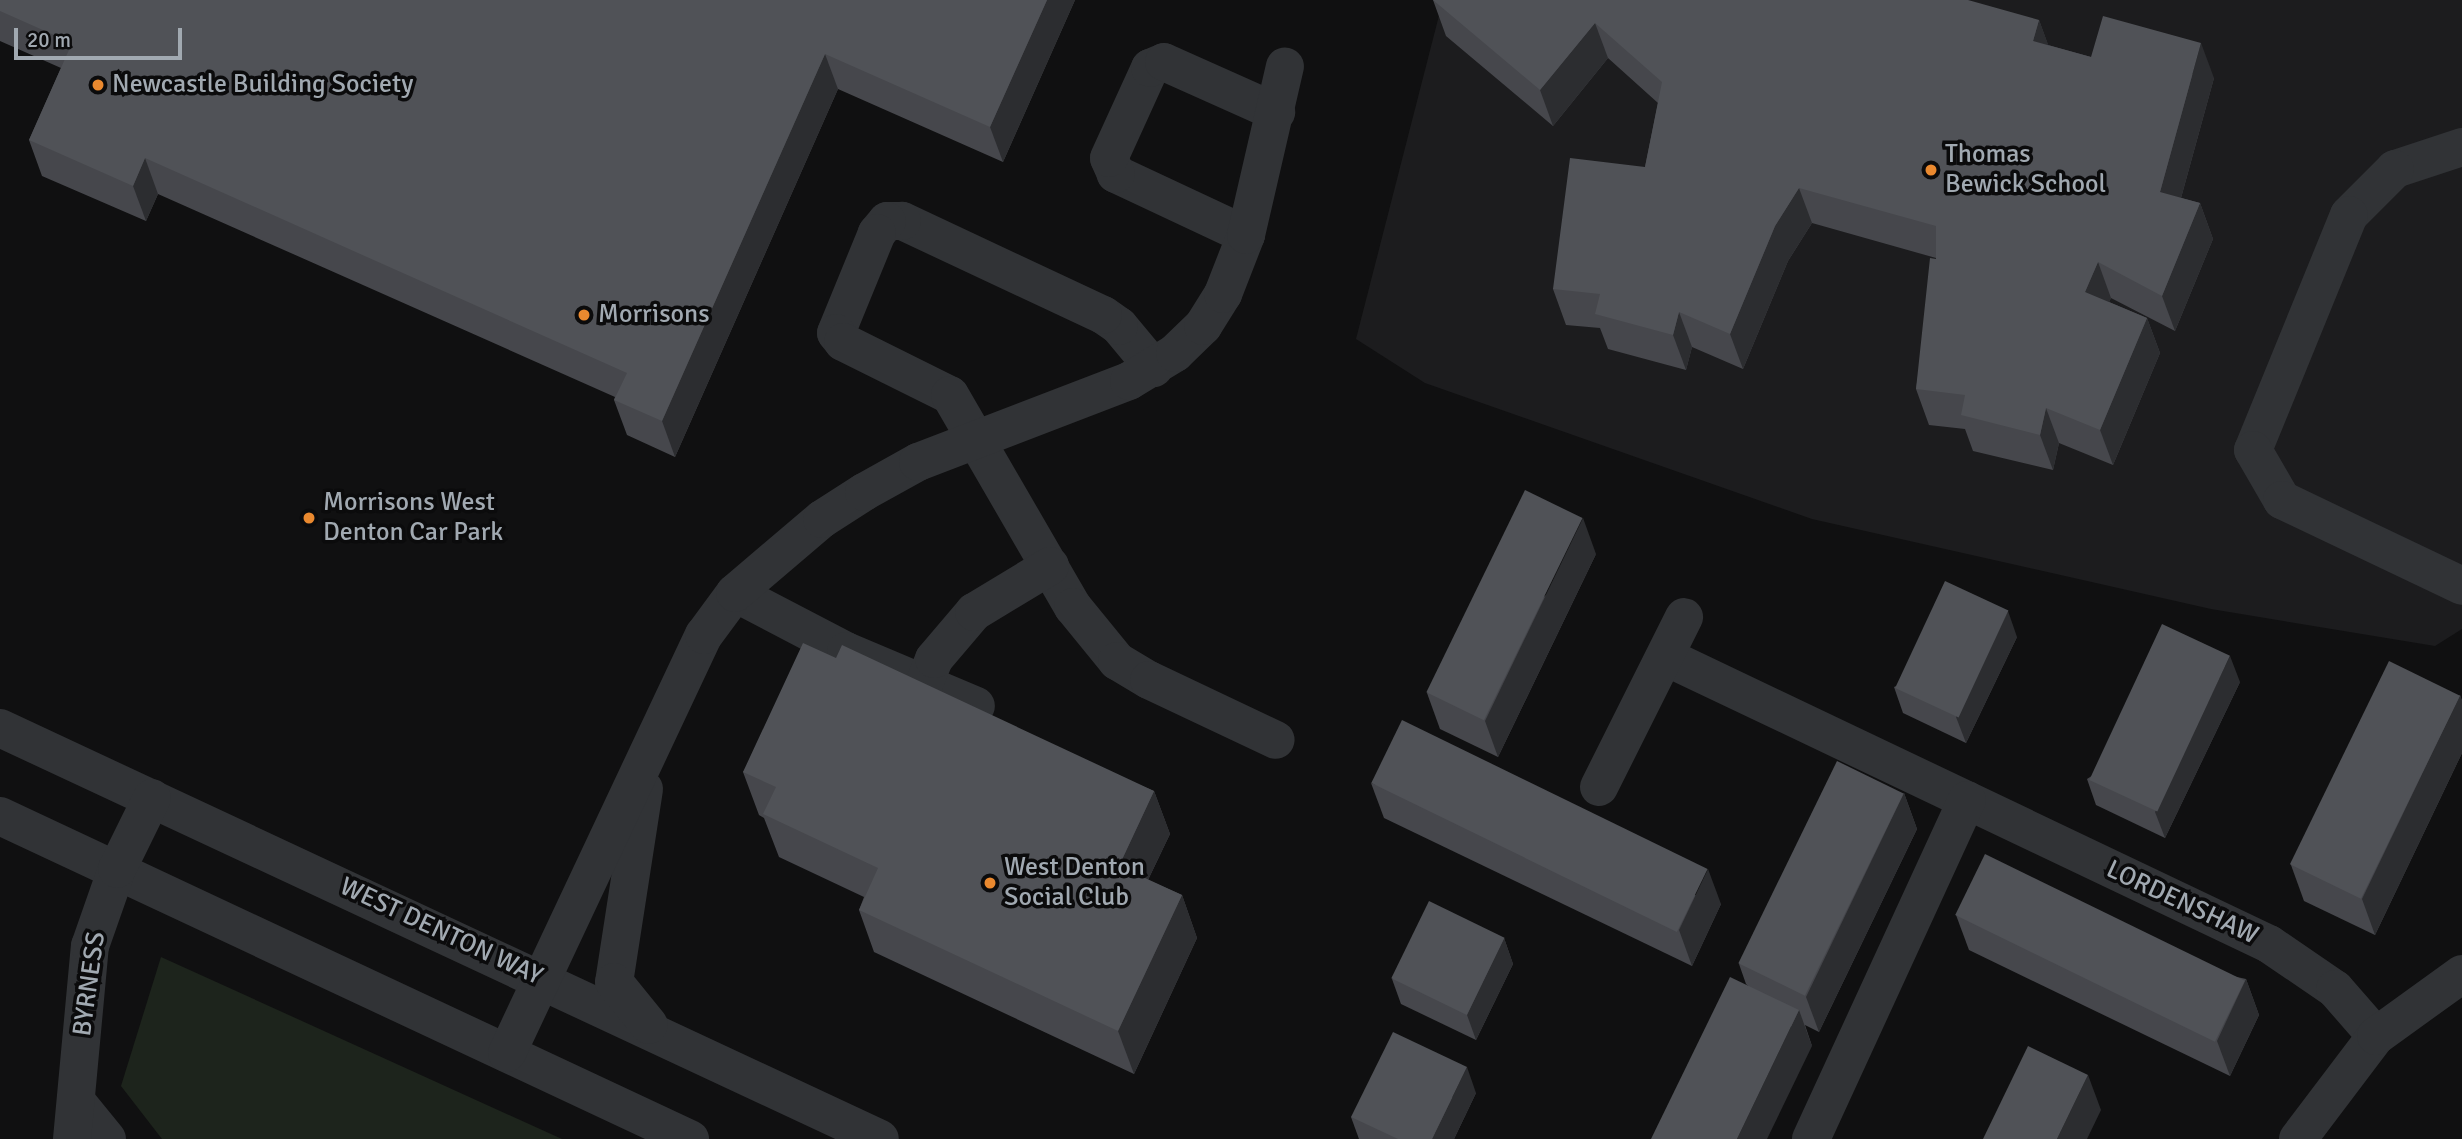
<!DOCTYPE html>
<html>
<head>
<meta charset="utf-8">
<style>
	body { margin:0 }
	#map { position:relative; width:2462px; height:1139px; overflow:hidden; background:#101011; font-family:Signika,sans-serif }
	div>[style] { position:absolute }
	.built>* { inset:0; background:#1c1c1e }
	.green>* { inset:0; background:#1d241c }
	.minor>* { height:38px; margin:-19px; padding:0 19px; transform-origin:19px; border-radius:19px; background:#313336 }
	.wall>* { inset:0; background:#46474c }
	.shaded-wall>* { inset:0; background:#2c2d30 }
	.building>* { inset:0; background:#505257; transform-origin:0 0 }
	.dots>* { width:19px; height:19px; translate:-50% -50%; box-sizing:border-box; border:4px solid #0b0b0c; border-radius:50% }
	span { translate:-50% -50%; white-space:nowrap; text-align:center; line-height:1.15; -webkit-text-stroke:7px #0b0b0c; paint-order:stroke }
	.poi-label { font-size:26px; color:#a1a9b1 }
	.left { translate:0 -50%; text-align:left }
	.street-label { font-size:26px; color:#a1a9b1 }
	.scale { position:absolute; left:14px; top:28px; width:168px; height:32px; box-sizing:border-box; border:4px solid #a1a9b1; border-top:0; padding-left:9px; font-size:21px; line-height:24px; white-space:nowrap; color:#a1a9b1; -webkit-text-stroke:5px #0b0b0c; paint-order:stroke }
</style>
</head>
<body>
<div id="map">
	<div class="built">
		<div style="clip-path:polygon(1443px 0,2462px 0,2462px 629px,2435px 646px,2211px 609px,1812px 519px,1425px 383px,1356px 339px)"></div>
	</div>
	<div class="green">
		<div style="clip-path:polygon(161px 957px,562px 1139px,162px 1139px,121px 1086px)"></div>
	</div>
	<div class="minor">
		<div style="left:2462px;top:147px;width:71px;rotate:161.8deg"></div>
		<div style="left:2395px;top:169px;width:65px;rotate:135deg"></div>
		<div style="left:2349px;top:215px;width:254px;rotate:112.2deg"></div>
		<div style="left:2253px;top:450px;width:58px;rotate:59.9deg"></div>
		<div style="left:2282px;top:500px;width:199px;rotate:25.5deg"></div>
		<div style="left:1246px;top:235px;width:144px;rotate:-154.9deg"></div>
		<div style="left:1116px;top:174px;width:17px;rotate:-114deg"></div>
		<div style="left:1109px;top:158px;width:99px;rotate:-65.5deg"></div>
		<div style="left:1150px;top:68px;width:15px;rotate:-23deg"></div>
		<div style="left:1164px;top:62px;width:123px;rotate:24.1deg"></div>
		<div style="left:1154px;top:368px;width:55px;rotate:-129.8deg"></div>
		<div style="left:1119px;top:326px;width:19px;rotate:-145deg"></div>
		<div style="left:1103px;top:315px;width:222px;rotate:-154.9deg"></div>
		<div style="left:902px;top:221px;width:15px;rotate:180deg"></div>
		<div style="left:887px;top:221px;width:16px;rotate:130deg"></div>
		<div style="left:877px;top:233px;width:108px;rotate:112.3deg"></div>
		<div style="left:836px;top:333px;width:11px;rotate:52deg"></div>
		<div style="left:843px;top:342px;width:119px;rotate:26.4deg"></div>
		<div style="left:950px;top:395px;width:245px;rotate:59.9deg"></div>
		<div style="left:1073px;top:607px;width:70px;rotate:50.8deg"></div>
		<div style="left:1117px;top:661px;width:37px;rotate:31deg"></div>
		<div style="left:1149px;top:680px;width:140px;rotate:25.3deg"></div>
		<div style="left:735px;top:593px;width:125px;rotate:27.6deg"></div>
		<div style="left:846px;top:651px;width:141px;rotate:22.9deg"></div>
		<div style="left:1666px;top:657px;width:668px;rotate:25.45deg"></div>
		<div style="left:2269px;top:944px;width:80px;rotate:34.3deg"></div>
		<div style="left:2335px;top:989px;width:62px;rotate:48.9deg"></div>
		<div style="left:924px;top:684px;width:27px;rotate:-68deg"></div>
		<div style="left:934px;top:659px;width:62px;rotate:-49.6deg"></div>
		<div style="left:974px;top:612px;width:89px;rotate:-31.2deg"></div>
		<div style="left:0;top:728px;width:971px;rotate:25.03deg"></div>
		<div style="left:1599px;top:787px;width:190px;rotate:-63.4deg"></div>
		<div style="left:644px;top:789px;width:195px;rotate:98.8deg"></div>
		<div style="left:614px;top:982px;width:55px;rotate:50.9deg"></div>
		<div style="left:0;top:816px;width:762px;rotate:25.09deg"></div>
		<div style="left:507px;top:1053px;width:462px;rotate:-64.8deg"></div>
		<div style="left:704px;top:635px;width:52px;rotate:-53.6deg"></div>
		<div style="left:735px;top:593px;width:114px;rotate:-40.4deg"></div>
		<div style="left:822px;top:519px;width:50px;rotate:-32.7deg"></div>
		<div style="left:864px;top:492px;width:62px;rotate:-29.1deg"></div>
		<div style="left:918px;top:462px;width:226px;rotate:-21deg"></div>
		<div style="left:1129px;top:381px;width:54px;rotate:-31.3deg"></div>
		<div style="left:1175px;top:353px;width:39px;rotate:-44deg"></div>
		<div style="left:1203px;top:326px;width:38px;rotate:-58deg"></div>
		<div style="left:1223px;top:294px;width:63px;rotate:-68.7deg"></div>
		<div style="left:1246px;top:235px;width:173px;rotate:-77deg"></div>
		<div style="left:76px;top:1101px;width:49px;rotate:50.8deg"></div>
		<div style="left:72px;top:1139px;width:194px;rotate:-84.7deg"></div>
		<div style="left:90px;top:946px;width:82px;rotate:-70.7deg"></div>
		<div style="left:117px;top:869px;width:79px;rotate:-63.8deg"></div>
		<div style="left:1811px;top:1139px;width:373px;rotate:-65.3deg"></div>
		<div style="left:2298px;top:1139px;width:129px;rotate:-52.9deg"></div>
		<div style="left:2376px;top:1036px;width:106px;rotate:-35.8deg"></div>
	</div>
	<div class="wall">
		<div style="clip-path:polygon(0 0,1075px 0,1003px 162px,838px 89px,675px 457px,627px 435px,614px 400px,615px 397px,158px 194px,146px 221px,42px 176px,29px 140px,61px 68px,0 41px)"></div>
		<div style="clip-path:polygon(1433px 0,2039px 20px,2048px 45px,2091px 57px,2214px 78px,2181px 198px,2200px 203px,2213px 239px,2175px 331px,2111px 298px,2109px 302px,2147px 318px,2160px 353px,2113px 465px,2059px 443px,2053px 470px,1973px 451px,1965px 429px,1929px 425px,1916px 389px,1936px 258px,1812px 223px,1788px 261px,1743px 369px,1692px 347px,1686px 370px,1608px 349px,1600px 328px,1566px 325px,1553px 289px,1645px 167px,1658px 103px,1608px 58px,1553px 126px,1446px 36px)"></div>
		<div style="clip-path:polygon(1596px 554px,1498px 757px,1440px 729px,1427px 693px)"></div>
		<div style="clip-path:polygon(2017px 637px,1966px 743px,1903px 713px,1894px 687px)"></div>
		<div style="clip-path:polygon(836px 658px,1154px 791px,1170px 834px,1148px 880px,1182px 895px,1197px 938px,1134px 1074px,874px 952px,859px 910px,864px 897px,779px 857px,764px 818px,759px 815px,743px 772px)"></div>
		<div style="clip-path:polygon(2240px 682px,2165px 838px,2096px 805px,2087px 779px)"></div>
		<div style="clip-path:polygon(2460px 695px,2462px 701px,2462px 753px,2375px 935px,2304px 901px,2291px 865px)"></div>
		<div style="clip-path:polygon(1371px 783px,1721px 904px,1692px 966px,1384px 818px)"></div>
		<div style="clip-path:polygon(1904px 793px,1917px 829px,1819px 1032px,1805px 1025px,1812px 1046px,1746px 984px,1739px 964px)"></div>
		<div style="clip-path:polygon(1956px 915px,2246px 979px,2259px 1015px,2230px 1076px,1969px 950px)"></div>
		<div style="clip-path:polygon(1504px 938px,1513px 964px,1476px 1040px,1401px 1004px,1392px 979px)"></div>
		<div style="clip-path:polygon(1476px 1093px,1454px 1139px,1359px 1139px,1351px 1117px)"></div>
	</div>
	<div class="shaded-wall">
		<div style="clip-path:polygon(1047px 0,1075px 0,1003px 162px,990px 127px)"></div>
		<div style="clip-path:polygon(2039px 20px,2052px 55px,2033px 41px)"></div>
		<div style="clip-path:polygon(1595px 23px,1608px 58px,1553px 126px,1540px 90px)"></div>
		<div style="clip-path:polygon(2201px 43px,2214px 78px,2173px 227px,2160px 192px)"></div>
		<div style="clip-path:polygon(825px 54px,838px 89px,675px 457px,662px 421px)"></div>
		<div style="clip-path:polygon(145px 158px,158px 194px,146px 221px,133px 186px)"></div>
		<div style="clip-path:polygon(1799px 188px,1812px 223px,1788px 261px,1743px 369px,1730px 334px,1775px 226px)"></div>
		<div style="clip-path:polygon(2200px 203px,2213px 239px,2175px 331px,2162px 296px)"></div>
		<div style="clip-path:polygon(2098px 262px,2111px 298px,2098px 327px,2085px 292px)"></div>
		<div style="clip-path:polygon(1679px 312px,1692px 347px,1686px 370px,1673px 335px)"></div>
		<div style="clip-path:polygon(2147px 318px,2160px 353px,2113px 465px,2100px 430px)"></div>
		<div style="clip-path:polygon(2046px 408px,2059px 443px,2053px 470px,2040px 435px)"></div>
		<div style="clip-path:polygon(1583px 518px,1596px 554px,1498px 757px,1485px 721px)"></div>
		<div style="clip-path:polygon(2008px 611px,2017px 637px,1966px 743px,1956px 717px)"></div>
		<div style="clip-path:polygon(2230px 656px,2240px 682px,2165px 838px,2155px 812px)"></div>
		<div style="clip-path:polygon(2460px 695px,2462px 701px,2462px 753px,2375px 935px,2362px 899px)"></div>
		<div style="clip-path:polygon(1154px 791px,1170px 834px,1134px 909px,1119px 866px)"></div>
		<div style="clip-path:polygon(1904px 793px,1917px 829px,1819px 1032px,1806px 997px)"></div>
		<div style="clip-path:polygon(1708px 869px,1721px 904px,1692px 966px,1679px 930px)"></div>
		<div style="clip-path:polygon(1182px 895px,1197px 938px,1134px 1074px,1118px 1031px)"></div>
		<div style="clip-path:polygon(1504px 938px,1513px 964px,1476px 1040px,1467px 1015px)"></div>
		<div style="clip-path:polygon(2246px 979px,2259px 1015px,2230px 1076px,2217px 1041px)"></div>
		<div style="clip-path:polygon(1799px 1010px,1812px 1046px,1767px 1139px,1737px 1139px)"></div>
		<div style="clip-path:polygon(1467px 1067px,1476px 1093px,1454px 1139px,1432px 1139px)"></div>
		<div style="clip-path:polygon(2088px 1075px,2101px 1110px,2087px 1139px,2057px 1139px)"></div>
	</div>
	<div class="building">
		<div style="clip-path:polygon(0 0,1047px 0,990px 127px,825px 54px,662px 421px,614px 400px,627px 373px,145px 158px,133px 186px,29px 140px,72px 43px,0 11px)"></div>
		<div style="clip-path:polygon(1433px 0,1968px 0,2039px 20px,2033px 41px,2091px 57px,2103px 16px,2201px 43px,2160px 192px,2200px 203px,2162px 296px,2098px 262px,2085px 292px,2147px 318px,2100px 430px,2046px 408px,2040px 435px,1961px 415px,1965px 395px,1916px 389px,1930px 258px,1936px 259px,1936px 226px,1799px 188px,1775px 226px,1730px 334px,1679px 312px,1673px 335px,1595px 314px,1600px 294px,1553px 289px,1570px 158px,1645px 167px,1662px 82px,1595px 23px,1540px 90px)"></div>
		<div style="left:1525px;top:490px;width:64px;height:225px;rotate:26deg"></div>
		<div style="left:1945px;top:581px;width:70px;height:118px;rotate:25deg"></div>
		<div style="left:2162px;top:624px;width:75px;height:172px;rotate:25deg"></div>
		<div style="clip-path:polygon(803px 643px,836px 658px,842px 645px,1154px 791px,1119px 866px,1182px 895px,1118px 1031px,859px 910px,878px 868px,763px 814px,776px 787px,743px 772px)"></div>
		<div style="left:2389px;top:661px;width:79px;height:226px;rotate:26deg"></div>
		<div style="left:1402px;top:720px;width:340px;height:70px;rotate:26deg"></div>
		<div style="left:1837px;top:761px;width:74px;height:225px;rotate:26deg"></div>
		<div style="left:1985px;top:854px;width:289px;height:68px;rotate:26deg"></div>
		<div style="left:1429px;top:901px;width:84px;height:86px;rotate:26deg"></div>
		<div style="clip-path:polygon(1730px 977px,1799px 1010px,1737px 1139px,1651px 1139px)"></div>
		<div style="clip-path:polygon(1393px 1032px,1467px 1067px,1432px 1139px,1398px 1139px,1351px 1117px)"></div>
		<div style="clip-path:polygon(2028px 1046px,2088px 1075px,2057px 1139px,1983px 1139px)"></div>
	</div>
	<div class="dots">
		<div style="left:98px;top:85px;background:#ea892f"></div>
		<div style="left:1931px;top:170px;background:#ea892f"></div>
		<div style="left:584px;top:315px;background:#ea892f"></div>
		<div style="left:309px;top:518px;background:#ea892f"></div>
		<div style="left:990px;top:883px;background:#ea892f"></div>
	</div>
	<div class="poi-label">
		<span class="left" style="left:112px;top:85px">Newcastle Building Society</span>
		<span class="left" style="left:1945px;top:170px">Thomas<br>Bewick School</span>
		<span class="left" style="left:598px;top:315px">Morrisons</span>
		<span class="left" style="left:323px;top:518px">Morrisons West<br>Denton Car Park</span>
		<span class="left" style="left:1004px;top:883px">West Denton<br>Social Club</span>
	</div>
	<div class="street-label">
		<span style="left:2182px;top:903px;rotate:25deg">LORDENSHAW</span>
		<span style="left:441px;top:932px;rotate:25deg">WEST DENTON WAY</span>
		<span style="left:90px;top:984px;rotate:-82deg">BYRNESS</span>
	</div>
	<div class="scale">20 m</div>
</div>
</body>
</html>
